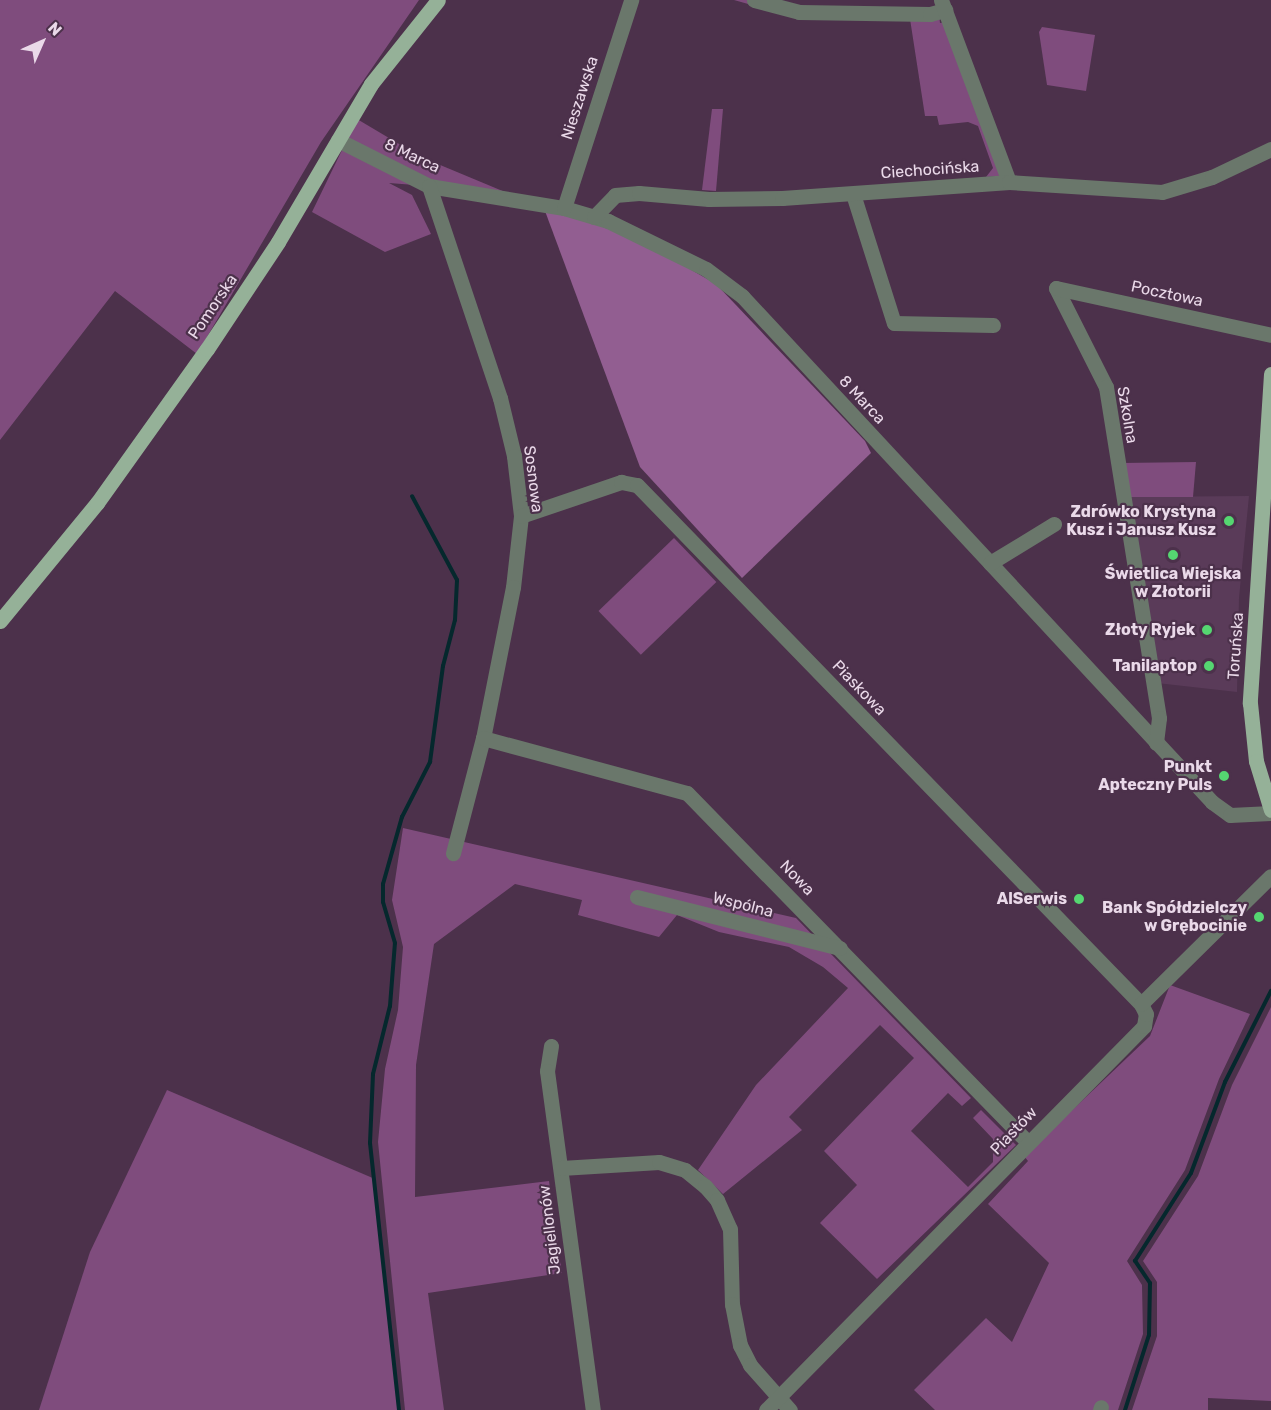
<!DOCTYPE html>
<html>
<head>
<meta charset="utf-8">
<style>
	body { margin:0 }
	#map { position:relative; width:1271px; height:1410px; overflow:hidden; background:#4c314b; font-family:Rubik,sans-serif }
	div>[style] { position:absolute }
	.built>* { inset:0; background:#5a3b59 }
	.green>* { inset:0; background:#7f4c7d; transform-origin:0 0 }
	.forest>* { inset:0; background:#925e91 }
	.stream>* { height:4px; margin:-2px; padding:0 2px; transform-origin:2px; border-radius:2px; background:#05282d }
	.minor>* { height:15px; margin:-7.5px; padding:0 7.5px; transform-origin:7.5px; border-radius:7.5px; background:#6a776b }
	.major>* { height:15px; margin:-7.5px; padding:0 7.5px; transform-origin:7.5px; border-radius:7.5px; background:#95b198 }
	.dots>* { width:16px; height:16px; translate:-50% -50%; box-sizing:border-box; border:3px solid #4c314b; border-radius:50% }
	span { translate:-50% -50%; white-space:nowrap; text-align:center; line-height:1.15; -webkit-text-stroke:4.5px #4c314b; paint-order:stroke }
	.street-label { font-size:16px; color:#ead9e9 }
	.poi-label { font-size:16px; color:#ead9e9; font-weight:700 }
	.right { translate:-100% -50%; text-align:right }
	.north { position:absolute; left:12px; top:12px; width:60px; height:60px; -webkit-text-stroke:4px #4c314b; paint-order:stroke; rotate:45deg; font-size:16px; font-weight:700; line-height:24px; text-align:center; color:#ead9e9 }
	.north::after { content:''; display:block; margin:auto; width:21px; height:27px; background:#ead9e9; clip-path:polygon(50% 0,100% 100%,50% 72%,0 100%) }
</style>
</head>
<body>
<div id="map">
	<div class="built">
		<div style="clip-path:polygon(1249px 496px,1239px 598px,1237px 692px,1157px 683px,1128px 497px)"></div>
	</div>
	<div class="green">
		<div style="clip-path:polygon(0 0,419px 0,321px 142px,197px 354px,115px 291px,0 440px)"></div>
		<div style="clip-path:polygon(734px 0,772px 0,791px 7px,939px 14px,940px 23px,946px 22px,1000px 176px,986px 177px,993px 168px,978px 126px,968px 122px,939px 125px,937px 116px,925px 116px,910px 19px,791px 16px)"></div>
		<div style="clip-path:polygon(1042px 27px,1095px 35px,1086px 91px,1047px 85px,1039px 32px)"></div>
		<div style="clip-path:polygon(712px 109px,723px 109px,716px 191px,702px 190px)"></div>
		<div style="clip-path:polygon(357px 119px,421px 157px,505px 192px,389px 183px,412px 195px,431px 234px,385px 252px,312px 212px)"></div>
		<div style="clip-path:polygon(1196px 462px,1193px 497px,1128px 497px,1122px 463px)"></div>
		<div style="left:674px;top:538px;width:61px;height:105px;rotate:46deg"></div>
		<div style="clip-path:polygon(403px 828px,796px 918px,971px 1098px,962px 1106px,948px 1093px,911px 1131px,968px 1187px,993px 1162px,993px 1139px,973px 1118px,981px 1110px,1016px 1145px,877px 1279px,820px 1223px,857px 1185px,824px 1151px,914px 1058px,880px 1025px,789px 1117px,802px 1130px,723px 1194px,698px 1170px,756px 1085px,848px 988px,823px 967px,789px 947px,719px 932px,677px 915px,659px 937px,578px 915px,582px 900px,515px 884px,434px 944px,416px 1065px,415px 1197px,549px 1181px,562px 1273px,428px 1293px,444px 1410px,405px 1410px,378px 1142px,385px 1069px,398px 1010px,403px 947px,392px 900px)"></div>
		<div style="clip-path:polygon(1170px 985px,1250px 1014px,1219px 1079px,1185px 1170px,1127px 1261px,1142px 1285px,1143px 1334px,1118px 1410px,935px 1410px,914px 1390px,986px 1318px,1012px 1342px,1049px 1263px,988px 1204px,1028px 1161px,1024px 1156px,1150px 1036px)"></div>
		<div style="clip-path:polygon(1271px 1007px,1271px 1401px,1208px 1398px,1208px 1410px,1132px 1410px,1157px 1336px,1157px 1282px,1143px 1261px,1198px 1176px,1232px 1085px)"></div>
		<div style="clip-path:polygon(167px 1090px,375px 1179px,399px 1410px,39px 1410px,90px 1252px)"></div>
	</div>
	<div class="forest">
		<div style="clip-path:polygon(545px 211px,611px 224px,716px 284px,865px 441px,871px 453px,742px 578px,640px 467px)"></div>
	</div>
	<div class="stream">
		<div style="left:399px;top:1410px;width:269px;rotate:-96.2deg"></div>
		<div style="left:370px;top:1143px;width:69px;rotate:-87.5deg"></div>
		<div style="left:373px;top:1074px;width:70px;rotate:-76deg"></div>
		<div style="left:390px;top:1006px;width:63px;rotate:-85.5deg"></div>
		<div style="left:395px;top:943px;width:43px;rotate:-106.3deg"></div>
		<div style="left:383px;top:902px;width:18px;rotate:-90deg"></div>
		<div style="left:383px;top:884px;width:70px;rotate:-74.2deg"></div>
		<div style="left:402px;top:817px;width:62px;rotate:-63deg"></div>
		<div style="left:430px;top:762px;width:97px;rotate:-82.3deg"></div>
		<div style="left:443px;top:666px;width:48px;rotate:-75.4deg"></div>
		<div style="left:455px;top:620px;width:40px;rotate:-87.1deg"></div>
		<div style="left:457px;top:580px;width:95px;rotate:-118.2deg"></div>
		<div style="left:1125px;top:1410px;width:79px;rotate:-72.3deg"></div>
		<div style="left:1149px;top:1335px;width:52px;rotate:-88.9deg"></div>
		<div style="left:1150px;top:1283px;width:27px;rotate:-124deg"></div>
		<div style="left:1135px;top:1261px;width:104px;rotate:-57.5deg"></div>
		<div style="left:1191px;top:1173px;width:97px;rotate:-69.5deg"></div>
		<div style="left:1225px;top:1082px;width:102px;rotate:-63.2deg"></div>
	</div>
	<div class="minor">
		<div style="left:754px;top:0;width:47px;rotate:14.9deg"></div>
		<div style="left:799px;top:12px;width:131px;rotate:0.9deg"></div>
		<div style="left:930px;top:14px;width:16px;rotate:-15deg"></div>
		<div style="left:941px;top:0;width:194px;rotate:69.5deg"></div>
		<div style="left:338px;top:140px;width:102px;rotate:26.8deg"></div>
		<div style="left:429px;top:186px;width:137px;rotate:9.3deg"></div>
		<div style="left:564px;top:208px;width:46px;rotate:16.5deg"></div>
		<div style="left:608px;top:221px;width:109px;rotate:26.1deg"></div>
		<div style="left:706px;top:269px;width:45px;rotate:36.9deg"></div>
		<div style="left:742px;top:296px;width:691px;rotate:47.11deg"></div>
		<div style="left:1212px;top:802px;width:22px;rotate:36deg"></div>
		<div style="left:1230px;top:815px;width:41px;rotate:-2.8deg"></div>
		<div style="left:429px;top:186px;width:224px;rotate:71.5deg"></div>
		<div style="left:500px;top:398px;width:60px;rotate:76.4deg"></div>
		<div style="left:514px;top:456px;width:60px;rotate:83.3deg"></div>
		<div style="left:521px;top:516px;width:71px;rotate:96.4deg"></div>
		<div style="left:513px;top:587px;width:154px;rotate:101.2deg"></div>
		<div style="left:483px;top:738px;width:119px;rotate:104.6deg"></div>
		<div style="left:853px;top:194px;width:135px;rotate:72.4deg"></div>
		<div style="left:894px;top:323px;width:99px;rotate:1.2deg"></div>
		<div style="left:564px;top:208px;width:219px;rotate:-72.1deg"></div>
		<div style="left:594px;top:217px;width:30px;rotate:-46deg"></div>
		<div style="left:615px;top:195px;width:24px;rotate:-5deg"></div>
		<div style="left:639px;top:193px;width:70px;rotate:4.9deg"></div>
		<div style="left:709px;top:199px;width:73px;rotate:-0.8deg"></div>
		<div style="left:782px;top:198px;width:228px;rotate:-4deg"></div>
		<div style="left:1009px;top:182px;width:153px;rotate:3.7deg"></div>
		<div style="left:1162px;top:192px;width:52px;rotate:-16.7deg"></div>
		<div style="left:1212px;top:177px;width:65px;rotate:-25.4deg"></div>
		<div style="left:1056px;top:288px;width:111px;rotate:63.2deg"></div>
		<div style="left:1106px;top:387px;width:335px;rotate:80.9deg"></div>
		<div style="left:1159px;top:718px;width:25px;rotate:97deg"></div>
		<div style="left:1056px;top:288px;width:220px;rotate:12.3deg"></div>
		<div style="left:521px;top:516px;width:106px;rotate:-18.8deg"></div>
		<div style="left:621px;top:482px;width:16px;rotate:11deg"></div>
		<div style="left:637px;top:485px;width:723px;rotate:45.84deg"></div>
		<div style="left:990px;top:563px;width:75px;rotate:-31.4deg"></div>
		<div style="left:483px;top:738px;width:211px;rotate:15.1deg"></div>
		<div style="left:687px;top:793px;width:487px;rotate:45.7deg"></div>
		<div style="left:637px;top:897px;width:209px;rotate:14.1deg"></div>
		<div style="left:551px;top:1046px;width:25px;rotate:99deg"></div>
		<div style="left:547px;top:1071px;width:342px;rotate:82.3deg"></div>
		<div style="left:561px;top:1168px;width:98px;rotate:-3.5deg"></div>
		<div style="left:659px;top:1162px;width:27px;rotate:17deg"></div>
		<div style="left:685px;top:1170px;width:26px;rotate:39deg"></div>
		<div style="left:705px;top:1186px;width:18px;rotate:49deg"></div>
		<div style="left:717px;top:1200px;width:32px;rotate:66deg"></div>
		<div style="left:730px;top:1229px;width:75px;rotate:88.5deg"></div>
		<div style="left:732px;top:1304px;width:42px;rotate:79deg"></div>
		<div style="left:740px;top:1345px;width:22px;rotate:63deg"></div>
		<div style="left:750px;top:1365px;width:60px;rotate:48.4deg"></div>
		<div style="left:766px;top:1410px;width:539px;rotate:-45.45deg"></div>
		<div style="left:1144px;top:1026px;width:12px;rotate:-81deg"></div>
		<div style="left:1146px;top:1014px;width:11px;rotate:-117deg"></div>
		<div style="left:1141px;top:1004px;width:182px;rotate:-44.6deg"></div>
		<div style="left:1100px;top:1410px;width:3px;rotate:-72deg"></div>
	</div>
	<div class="major">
		<div style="left:1271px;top:374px;width:330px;rotate:93.7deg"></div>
		<div style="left:1250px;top:703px;width:58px;rotate:84.1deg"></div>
		<div style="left:1256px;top:761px;width:51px;rotate:73deg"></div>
		<div style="left:0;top:621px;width:153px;rotate:-50.6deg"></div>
		<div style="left:97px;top:503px;width:189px;rotate:-54.5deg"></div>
		<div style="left:207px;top:349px;width:128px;rotate:-56.4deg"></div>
		<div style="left:278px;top:242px;width:183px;rotate:-59.5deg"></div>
		<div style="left:371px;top:84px;width:107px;rotate:-51.4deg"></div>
	</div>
	<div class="dots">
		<div style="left:1229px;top:521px;background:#55d671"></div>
		<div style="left:1173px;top:555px;background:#55d671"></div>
		<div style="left:1207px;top:630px;background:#55d671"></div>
		<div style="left:1209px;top:666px;background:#55d671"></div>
		<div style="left:1224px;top:776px;background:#55d671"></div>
		<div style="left:1079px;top:899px;background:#55d671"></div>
		<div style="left:1259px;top:917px;background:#55d671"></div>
	</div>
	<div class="street-label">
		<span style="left:580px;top:98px;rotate:-72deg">Nieszawska</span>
		<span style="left:412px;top:156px;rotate:25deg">8 Marca</span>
		<span style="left:930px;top:170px;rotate:-4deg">Ciechocińska</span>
		<span style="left:1167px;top:294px;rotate:12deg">Pocztowa</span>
		<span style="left:213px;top:307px;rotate:-56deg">Pomorska</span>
		<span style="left:862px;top:400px;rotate:47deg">8 Marca</span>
		<span style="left:1127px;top:415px;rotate:80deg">Szkolna</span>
		<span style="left:533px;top:479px;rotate:83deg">Sosnowa</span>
		<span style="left:1236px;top:646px;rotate:-86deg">Toruńska</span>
		<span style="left:859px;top:688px;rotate:46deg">Piaskowa</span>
		<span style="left:797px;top:878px;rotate:46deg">Nowa</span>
		<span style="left:743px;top:905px;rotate:14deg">Wspólna</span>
		<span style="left:1014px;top:1131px;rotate:-46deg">Piastów</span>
		<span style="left:550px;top:1230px;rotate:-97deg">Jagiellonów</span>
	</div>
	<div class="poi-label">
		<span class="right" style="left:1216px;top:521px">Zdrówko Krystyna<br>Kusz i Janusz Kusz</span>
		<span style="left:1173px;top:583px">Świetlica Wiejska<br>w Złotorii</span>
		<span class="right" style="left:1195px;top:630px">Złoty Ryjek</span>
		<span class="right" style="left:1197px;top:666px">Tanilaptop</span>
		<span class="right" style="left:1212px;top:776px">Punkt<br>Apteczny Puls</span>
		<span class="right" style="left:1067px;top:899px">AlSerwis</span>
		<span class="right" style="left:1247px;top:917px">Bank Spółdzielczy<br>w Grębocinie</span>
	</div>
	<div class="north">N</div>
</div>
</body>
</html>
